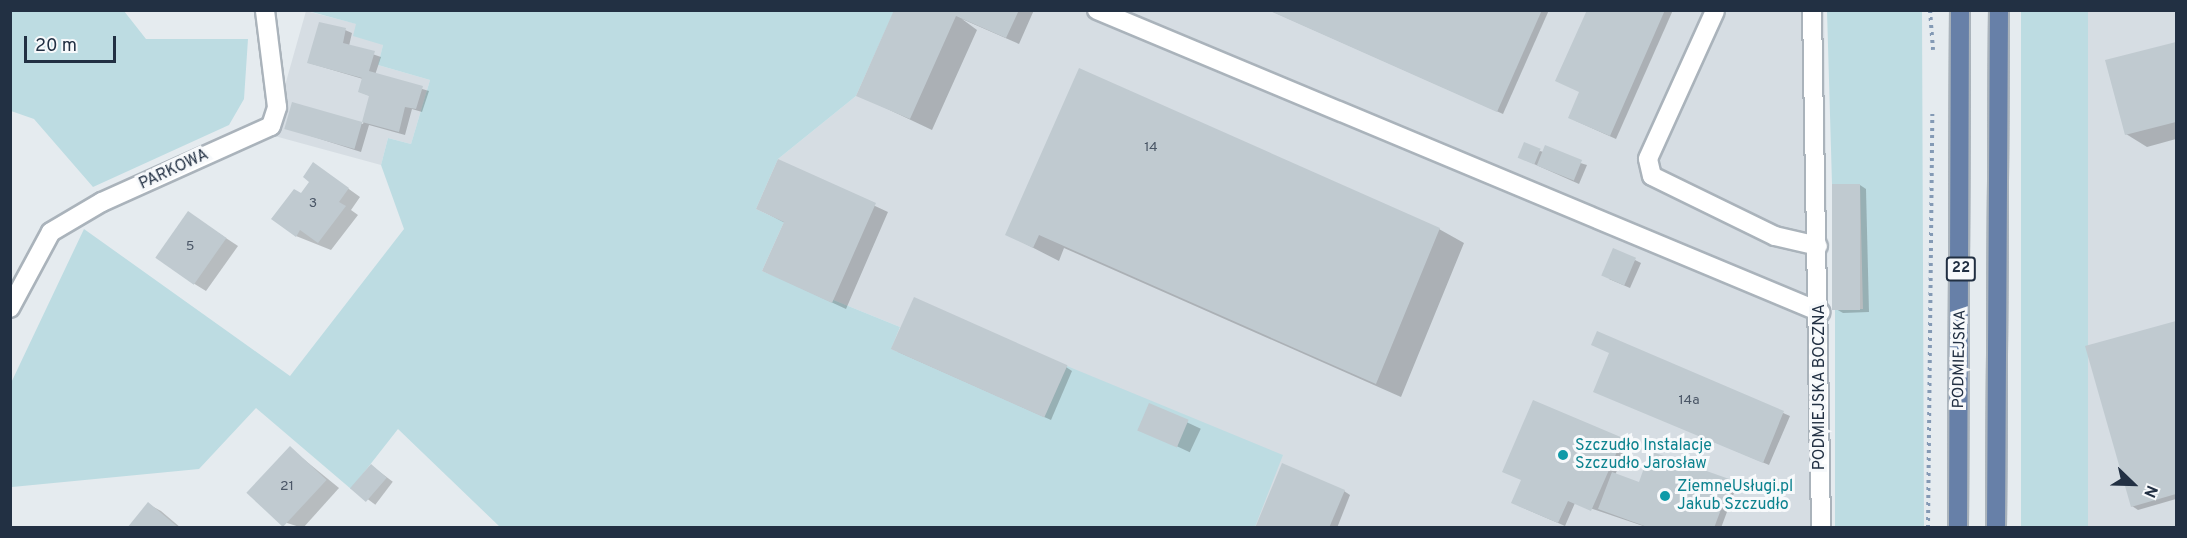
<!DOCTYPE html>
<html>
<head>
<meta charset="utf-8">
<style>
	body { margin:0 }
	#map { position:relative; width:2187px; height:538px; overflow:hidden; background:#e5ebef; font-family:Overpass,sans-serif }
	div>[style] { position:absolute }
	.built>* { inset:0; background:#d6dde3 }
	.green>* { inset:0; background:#bddce2; transform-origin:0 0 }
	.shadow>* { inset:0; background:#0003; transform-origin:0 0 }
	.building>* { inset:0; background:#c0cad0; transform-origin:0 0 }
	.path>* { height:4px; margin-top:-2px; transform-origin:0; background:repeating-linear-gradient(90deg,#849ab5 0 3px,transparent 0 7.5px) }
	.roads { filter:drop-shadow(2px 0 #aab3bb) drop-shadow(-2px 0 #aab3bb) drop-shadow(0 2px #aab3bb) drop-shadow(0 -2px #aab3bb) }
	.minor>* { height:18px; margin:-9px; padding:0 9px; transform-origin:9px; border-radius:9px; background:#fff }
	.major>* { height:18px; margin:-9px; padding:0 9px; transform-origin:9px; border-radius:9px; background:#6780a8 }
	.dots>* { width:16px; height:16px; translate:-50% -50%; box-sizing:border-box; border:3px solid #f7f9fb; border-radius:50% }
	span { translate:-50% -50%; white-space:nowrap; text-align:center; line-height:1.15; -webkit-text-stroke:6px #f7f9fb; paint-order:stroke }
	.number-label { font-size:14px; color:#4a5666 }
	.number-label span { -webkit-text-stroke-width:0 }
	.shield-label span { padding:2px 4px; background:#f7f9fb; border:2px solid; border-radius:4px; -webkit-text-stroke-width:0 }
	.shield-label { font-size:15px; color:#223043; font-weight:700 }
	.street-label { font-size:16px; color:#223043 }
	.culture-label { font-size:16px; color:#0d838f }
	.left { translate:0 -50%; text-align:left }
	.frame { position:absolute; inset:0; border:12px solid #223043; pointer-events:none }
	.north { position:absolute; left:2103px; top:454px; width:60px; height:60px; -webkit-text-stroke:4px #f7f9fb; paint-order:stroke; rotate:113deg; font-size:16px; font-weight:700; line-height:24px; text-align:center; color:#223043 }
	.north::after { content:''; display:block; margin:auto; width:21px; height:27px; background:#223043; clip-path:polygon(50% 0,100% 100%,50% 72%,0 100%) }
	.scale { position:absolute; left:24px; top:36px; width:92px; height:27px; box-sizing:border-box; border:3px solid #223043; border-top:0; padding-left:8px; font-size:18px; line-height:21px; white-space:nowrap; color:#223043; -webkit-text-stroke:4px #f7f9fb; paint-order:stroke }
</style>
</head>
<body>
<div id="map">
	<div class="built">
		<div style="clip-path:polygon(306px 11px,357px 24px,383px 45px,378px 65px,430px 80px,411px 144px,388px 138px,381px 165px,271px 135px)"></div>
		<div style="clip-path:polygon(894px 11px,1824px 11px,1831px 527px,1255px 527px,1044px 418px,890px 349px,900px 327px,762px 271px,784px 222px,756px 209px,778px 159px,856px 96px)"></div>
		<div style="clip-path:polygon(2082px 11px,2176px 11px,2176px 527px,2056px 528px)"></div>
	</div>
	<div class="green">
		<div style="clip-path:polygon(11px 10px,124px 11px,146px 39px,248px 39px,244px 99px,229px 125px,93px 187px,34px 119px,11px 111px)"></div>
		<div style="clip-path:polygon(308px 11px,894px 11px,856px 96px,778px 159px,756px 209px,784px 222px,762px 271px,900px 327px,891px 349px,1044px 417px,1067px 366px,1283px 455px,1255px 527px,500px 527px,398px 429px,351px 489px,256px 408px,199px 469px,12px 487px,10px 385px,84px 229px,290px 376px,404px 229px,381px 165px,388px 138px,411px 144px,430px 80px,378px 65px,383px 45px,353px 36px,356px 24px)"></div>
		<div style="clip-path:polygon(1827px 11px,1922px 11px,1924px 527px,1835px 527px,1835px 310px,1863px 309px,1860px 184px,1832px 184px)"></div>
		<div style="left:2021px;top:11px;width:67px;height:516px"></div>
	</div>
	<div class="shadow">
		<div style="clip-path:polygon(896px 10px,1034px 10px,1019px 44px,962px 19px,977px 30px,932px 130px,858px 95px)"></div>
		<div style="clip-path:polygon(1269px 10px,1549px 10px,1503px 114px)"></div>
		<div style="clip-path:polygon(1589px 10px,1673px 10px,1616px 139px,1576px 121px)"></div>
		<div style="clip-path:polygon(345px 30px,352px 33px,349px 46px,381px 57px,375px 75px,429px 91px,422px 112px,412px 109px,405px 135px,369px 125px,361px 152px,286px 128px,293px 104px,363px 124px,370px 96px,360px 92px,363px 79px,309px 63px)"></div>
		<div style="clip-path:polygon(2176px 43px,2176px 139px,2147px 147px,2126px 134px,2107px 61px)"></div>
		<div style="clip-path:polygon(1540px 151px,1587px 165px,1579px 184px,1525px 160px)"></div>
		<div style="clip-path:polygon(778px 161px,888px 212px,846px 309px,764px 271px,785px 223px,758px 209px)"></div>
		<div style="clip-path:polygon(314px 164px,360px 197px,351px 210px,358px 215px,331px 250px,296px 236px)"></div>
		<div style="clip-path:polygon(1860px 185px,1866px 189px,1869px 312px,1843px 313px,1836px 309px)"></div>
		<div style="clip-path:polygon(188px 213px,238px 246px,206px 291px,193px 283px)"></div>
		<div style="clip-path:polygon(1439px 229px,1464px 243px,1401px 397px,1064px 248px,1059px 261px,1006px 234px)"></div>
		<div style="clip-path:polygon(1635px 260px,1641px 263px,1630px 288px,1609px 279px)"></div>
		<div style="clip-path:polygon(2176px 322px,2176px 499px,2138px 510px,2132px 506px,2087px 347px)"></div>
		<div style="clip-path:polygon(1598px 333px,1790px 416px,1769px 465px,1601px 394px,1611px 353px)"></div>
		<div style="clip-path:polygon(898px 352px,1066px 367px,1072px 371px,1051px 420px)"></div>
		<div style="clip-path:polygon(1534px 402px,1629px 443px,1615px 475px,1639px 484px,1737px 485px,1721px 528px,1649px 528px,1575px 503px,1565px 526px,1519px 506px)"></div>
		<div style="left:1150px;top:405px;width:56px;height:26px;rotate:25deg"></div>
		<div style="clip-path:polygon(290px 448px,339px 488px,303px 528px,287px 523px)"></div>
		<div style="left:372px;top:466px;width:26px;height:29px;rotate:37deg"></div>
		<div style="clip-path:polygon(1344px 491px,1350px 495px,1337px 528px,1257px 528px)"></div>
		<div style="clip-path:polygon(148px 504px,161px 511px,181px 528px,129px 528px)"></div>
	</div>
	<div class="building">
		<div style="clip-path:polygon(894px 10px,1019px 10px,1006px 38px,956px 16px,910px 119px,856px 96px)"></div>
		<div style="clip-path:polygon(1268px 10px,1542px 10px,1497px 112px)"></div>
		<div style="clip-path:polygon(1587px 10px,1665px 10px,1610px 136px,1568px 118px,1579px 92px,1555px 81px)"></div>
		<div style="clip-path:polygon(319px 22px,346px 28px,343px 43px,375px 51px,369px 71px,423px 86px,416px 109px,405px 107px,399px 132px,362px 122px,369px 96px,358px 92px,362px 78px,307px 63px)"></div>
		<div style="clip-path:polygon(2176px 42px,2176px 122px,2125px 135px,2105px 60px)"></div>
		<div style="clip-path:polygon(1079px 68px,1440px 228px,1376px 384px,1039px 235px,1033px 248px,1005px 235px)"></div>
		<div style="left:292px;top:102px;width:73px;height:28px;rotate:16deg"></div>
		<div style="left:1524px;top:142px;width:18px;height:17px;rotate:22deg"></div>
		<div style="left:1545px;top:145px;width:40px;height:22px;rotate:22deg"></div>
		<div style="clip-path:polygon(778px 159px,876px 203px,832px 303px,762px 271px,784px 222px,756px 209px)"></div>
		<div style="clip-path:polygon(313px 162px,349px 188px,339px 202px,346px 206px,318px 243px,300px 230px,296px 237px,271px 219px,294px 189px,301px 193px,309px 182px,303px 177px)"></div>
		<div style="left:1832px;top:184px;width:28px;height:126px"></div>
		<div style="left:188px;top:211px;width:47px;height:57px;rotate:35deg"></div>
		<div style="left:1613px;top:248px;width:25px;height:30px;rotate:23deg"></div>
		<div style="left:914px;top:297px;width:168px;height:57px;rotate:24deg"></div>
		<div style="clip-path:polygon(2176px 321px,2176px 494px,2131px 507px,2085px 346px)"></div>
		<div style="clip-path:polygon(1597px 331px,1784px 411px,1763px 463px,1593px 392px,1609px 353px,1591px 345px)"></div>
		<div style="clip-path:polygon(1533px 400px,1623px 438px,1591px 511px,1568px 501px,1558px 523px,1511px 503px,1521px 480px,1502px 472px)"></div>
		<div style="left:1149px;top:403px;width:43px;height:30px;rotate:23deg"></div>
		<div style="left:290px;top:446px;width:50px;height:64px;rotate:43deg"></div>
		<div style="clip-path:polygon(1650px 451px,1732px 480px,1714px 528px,1650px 528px,1598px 509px,1612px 472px,1639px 482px)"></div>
		<div style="clip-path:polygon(1282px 463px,1345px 490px,1329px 528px,1255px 528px)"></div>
		<div style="left:371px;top:464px;width:21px;height:32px;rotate:41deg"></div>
		<div style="clip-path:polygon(148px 502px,179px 528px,127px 528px)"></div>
	</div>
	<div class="path">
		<div style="left:1930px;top:10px;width:40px;rotate:85.7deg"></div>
		<div style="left:1928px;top:528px;width:414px;rotate:-89.4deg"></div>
	</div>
	<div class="roads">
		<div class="minor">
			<div style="left:1097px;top:10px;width:784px;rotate:22.67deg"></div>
			<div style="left:1812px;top:10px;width:518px;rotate:89deg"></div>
			<div style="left:1715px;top:11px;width:162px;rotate:114.4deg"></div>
			<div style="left:1648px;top:159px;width:17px;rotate:77deg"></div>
			<div style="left:1652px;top:176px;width:137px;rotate:26deg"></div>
			<div style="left:1775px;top:236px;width:44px;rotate:13.1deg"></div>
			<div style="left:10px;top:308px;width:86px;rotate:-61.7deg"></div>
			<div style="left:51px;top:232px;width:59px;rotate:-30.5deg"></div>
			<div style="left:102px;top:202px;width:185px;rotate:-24.2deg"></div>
			<div style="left:271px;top:126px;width:20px;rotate:-72deg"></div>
			<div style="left:277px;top:107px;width:98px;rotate:-97.1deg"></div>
		</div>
		<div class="major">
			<div style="left:1958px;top:528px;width:518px;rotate:-89.78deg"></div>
			<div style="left:1996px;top:528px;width:518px;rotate:-89.67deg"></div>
		</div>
	</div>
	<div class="dots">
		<div style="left:1563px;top:455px;background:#0f9aa8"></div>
		<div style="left:1665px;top:496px;background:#0f9aa8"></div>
	</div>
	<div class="number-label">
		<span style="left:1151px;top:148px">14</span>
		<span style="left:313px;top:204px">3</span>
		<span style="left:190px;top:247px">5</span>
		<span style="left:1689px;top:401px">14a</span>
		<span style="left:287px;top:487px">21</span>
	</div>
	<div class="shield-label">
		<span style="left:1961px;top:269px">22</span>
	</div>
	<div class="street-label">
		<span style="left:174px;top:170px;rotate:-25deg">PARKOWA</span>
		<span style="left:1960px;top:359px;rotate:-89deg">PODMIEJSKA</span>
		<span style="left:1820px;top:387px;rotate:-90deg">PODMIEJSKA BOCZNA</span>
	</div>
	<div class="culture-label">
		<span class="left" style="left:1575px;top:455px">Szczudło Instalacje<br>Szczudło Jarosław</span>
		<span class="left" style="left:1677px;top:496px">ZiemneUsługi.pl<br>Jakub Szczudło</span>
	</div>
	<div class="frame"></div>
	<div class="north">N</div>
	<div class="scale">20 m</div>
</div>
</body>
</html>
